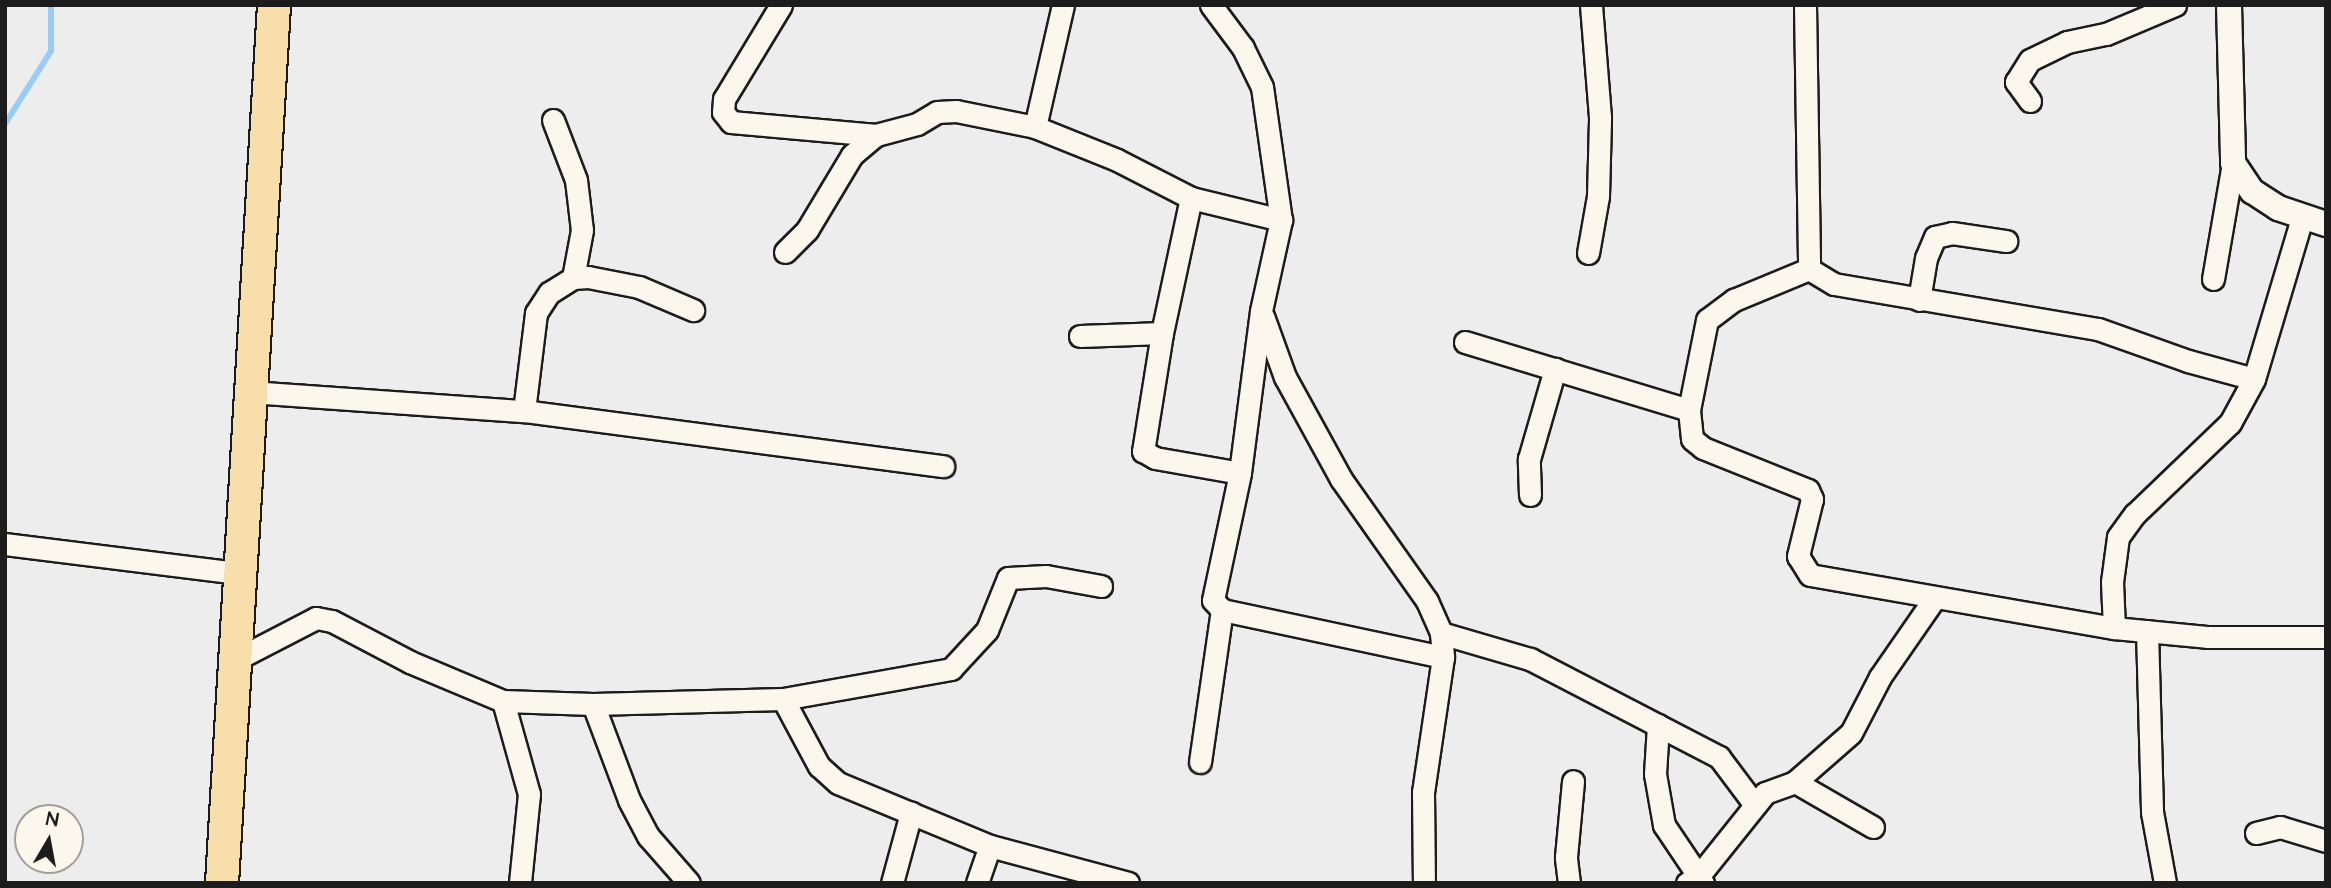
<!DOCTYPE html>
<html>
<head>
<meta charset="utf-8">
<style>
	body { margin:0 }
	#map { position:relative; width:2331px; height:888px; overflow:hidden; background:#eeedee; font-family:"Architects Daughter",sans-serif }
	div>[style] { position:absolute }
	.stream>* { height:6px; margin:-3px; padding:0 3px; transform-origin:3px; border-radius:3px; background:#99ccf6 }
	.roads { filter:drop-shadow(2px 0 #1c1c1c) drop-shadow(-2px 0 #1c1c1c) drop-shadow(0 2px #1c1c1c) drop-shadow(0 -2px #1c1c1c) }
	.minor>* { height:21px; margin:-10.5px; padding:0 10.5px; transform-origin:10.5px; border-radius:10.5px; background:#fbf7ec }
	.tertiary>* { height:24px; margin:-12px; padding:0 12px; transform-origin:12px; border-radius:12px; background:#fbf7ec }
	.primary>* { height:32px; margin:-16px; padding:0 16px; transform-origin:16px; border-radius:16px; background:#f8deab }
	span { translate:-50% -50%; white-space:nowrap; text-align:center; line-height:1.15; -webkit-text-stroke:6px #fbf7ec; paint-order:stroke }
	.frame { position:absolute; inset:0; border:7px solid #1c1c1c; pointer-events:none }
	.north { position:absolute; left:14px; top:804px; width:70px; height:70px; box-sizing:border-box; background:#fbf7ec; border:2px solid #a29f99; border-radius:50%; rotate:10deg; font-size:19px; font-weight:700; line-height:28px; text-align:center; color:#1c1c1c }
	.north::after { content:''; display:block; margin:auto; width:24px; height:32px; background:#1c1c1c; clip-path:polygon(50% 0,100% 100%,50% 72%,0 100%) }
</style>
</head>
<body>
<div id="map">
	<div class="stream">
		<div style="left:5px;top:124px;width:86px;rotate:-57.8deg"></div>
		<div style="left:51px;top:51px;width:46px;rotate:-90deg"></div>
	</div>
	<div class="roads">
		<div class="minor">
			<div style="left:781px;top:5px;width:110px;rotate:121.2deg"></div>
			<div style="left:724px;top:99px;width:13px;rotate:94deg"></div>
			<div style="left:723px;top:112px;width:13px;rotate:51deg"></div>
			<div style="left:731px;top:122px;width:146px;rotate:5.1deg"></div>
			<div style="left:1211px;top:5px;width:54px;rotate:53.3deg"></div>
			<div style="left:1243px;top:48px;width:43px;rotate:64deg"></div>
			<div style="left:1262px;top:87px;width:134px;rotate:81.9deg"></div>
			<div style="left:1281px;top:220px;width:93px;rotate:102.4deg"></div>
			<div style="left:1261px;top:311px;width:163px;rotate:97.4deg"></div>
			<div style="left:1240px;top:473px;width:130px;rotate:102deg"></div>
			<div style="left:1213px;top:600px;width:13px;rotate:48deg"></div>
			<div style="left:1222px;top:610px;width:226px;rotate:12deg"></div>
			<div style="left:1805px;top:5px;width:264px;rotate:89.1deg"></div>
			<div style="left:2030px;top:101px;width:24px;rotate:-126deg"></div>
			<div style="left:2016px;top:82px;width:26px;rotate:-58deg"></div>
			<div style="left:2030px;top:60px;width:41px;rotate:-25.9deg"></div>
			<div style="left:2067px;top:42px;width:40px;rotate:-12deg"></div>
			<div style="left:2106px;top:34px;width:75px;rotate:-22.8deg"></div>
			<div style="left:553px;top:120px;width:64px;rotate:69deg"></div>
			<div style="left:576px;top:180px;width:50px;rotate:83.2deg"></div>
			<div style="left:582px;top:230px;width:49px;rotate:100.6deg"></div>
			<div style="left:1035px;top:127px;width:125px;rotate:-77.1deg"></div>
			<div style="left:785px;top:252px;width:31px;rotate:-45deg"></div>
			<div style="left:807px;top:230px;width:87px;rotate:-59deg"></div>
			<div style="left:852px;top:155px;width:31px;rotate:-40deg"></div>
			<div style="left:876px;top:135px;width:42px;rotate:-15deg"></div>
			<div style="left:917px;top:124px;width:23px;rotate:-31deg"></div>
			<div style="left:937px;top:112px;width:19px;rotate:-3deg"></div>
			<div style="left:956px;top:111px;width:81px;rotate:11.4deg"></div>
			<div style="left:1035px;top:127px;width:88px;rotate:21.9deg"></div>
			<div style="left:1117px;top:160px;width:83px;rotate:27.2deg"></div>
			<div style="left:1191px;top:198px;width:93px;rotate:13.7deg"></div>
			<div style="left:1588px;top:253px;width:58px;rotate:-80deg"></div>
			<div style="left:1598px;top:196px;width:79px;rotate:-88.5deg"></div>
			<div style="left:1600px;top:117px;width:112px;rotate:-94.6deg"></div>
			<div style="left:1809px;top:269px;width:29px;rotate:31deg"></div>
			<div style="left:1834px;top:284px;width:268px;rotate:9.7deg"></div>
			<div style="left:2098px;top:329px;width:96px;rotate:19.6deg"></div>
			<div style="left:2188px;top:361px;width:68px;rotate:15.3deg"></div>
			<div style="left:2213px;top:279px;width:118px;rotate:-80.2deg"></div>
			<div style="left:1919px;top:300px;width:43px;rotate:-80.5deg"></div>
			<div style="left:1926px;top:258px;width:23px;rotate:-67deg"></div>
			<div style="left:1935px;top:237px;width:17px;rotate:-13deg"></div>
			<div style="left:1952px;top:233px;width:55px;rotate:8.4deg"></div>
			<div style="left:1263px;top:316px;width:65px;rotate:70.2deg"></div>
			<div style="left:1285px;top:377px;width:116px;rotate:61.2deg"></div>
			<div style="left:1341px;top:479px;width:149px;rotate:54.8deg"></div>
			<div style="left:1427px;top:601px;width:35px;rotate:66deg"></div>
			<div style="left:1441px;top:633px;width:24px;rotate:85deg"></div>
			<div style="left:1443px;top:657px;width:136px;rotate:98.4deg"></div>
			<div style="left:1423px;top:792px;width:91px;rotate:89.4deg"></div>
			<div style="left:1162px;top:333px;width:138px;rotate:-77.9deg"></div>
			<div style="left:1080px;top:336px;width:82px;rotate:-2.1deg"></div>
			<div style="left:1162px;top:333px;width:120px;rotate:99.1deg"></div>
			<div style="left:1143px;top:451px;width:14px;rotate:30deg"></div>
			<div style="left:1155px;top:458px;width:86px;rotate:10deg"></div>
			<div style="left:1465px;top:342px;width:234px;rotate:16.9deg"></div>
			<div style="left:1689px;top:410px;width:29px;rotate:84deg"></div>
			<div style="left:1692px;top:439px;width:14px;rotate:39deg"></div>
			<div style="left:1703px;top:448px;width:113px;rotate:21.8deg"></div>
			<div style="left:1808px;top:490px;width:10px;rotate:66deg"></div>
			<div style="left:1812px;top:499px;width:59px;rotate:103.8deg"></div>
			<div style="left:1798px;top:556px;width:22px;rotate:58deg"></div>
			<div style="left:1810px;top:575px;width:309px;rotate:9.9deg"></div>
			<div style="left:2114px;top:628px;width:93px;rotate:5.5deg"></div>
			<div style="left:2207px;top:637px;width:119px"></div>
			<div style="left:250px;top:392px;width:275px;rotate:4deg"></div>
			<div style="left:524px;top:411px;width:423px;rotate:7.5deg"></div>
			<div style="left:1689px;top:410px;width:92px;rotate:-78.7deg"></div>
			<div style="left:1707px;top:320px;width:34px;rotate:-37deg"></div>
			<div style="left:1734px;top:300px;width:81px;rotate:-22.5deg"></div>
			<div style="left:524px;top:411px;width:99px;rotate:-83deg"></div>
			<div style="left:536px;top:313px;width:24px;rotate:-57deg"></div>
			<div style="left:549px;top:293px;width:28px;rotate:-32deg"></div>
			<div style="left:573px;top:278px;width:15px;rotate:-4deg"></div>
			<div style="left:588px;top:277px;width:52px;rotate:11.1deg"></div>
			<div style="left:639px;top:287px;width:59px;rotate:23.1deg"></div>
			<div style="left:1530px;top:495px;width:36px;rotate:-92deg"></div>
			<div style="left:1529px;top:459px;width:94px;rotate:-73.9deg"></div>
			<div style="left:5px;top:544px;width:235px;rotate:7.1deg"></div>
			<div style="left:2114px;top:628px;width:46px;rotate:-92.5deg"></div>
			<div style="left:2112px;top:582px;width:45px;rotate:-82.4deg"></div>
			<div style="left:2118px;top:537px;width:29px;rotate:-54deg"></div>
			<div style="left:2135px;top:514px;width:132px;rotate:-43.8deg"></div>
			<div style="left:2230px;top:423px;width:50px;rotate:-61.4deg"></div>
			<div style="left:2254px;top:379px;width:168px;rotate:-73.4deg"></div>
			<div style="left:2147px;top:631px;width:181px;rotate:88.4deg"></div>
			<div style="left:2152px;top:812px;width:72px;rotate:79.6deg"></div>
			<div style="left:1441px;top:633px;width:93px;rotate:16.3deg"></div>
			<div style="left:1530px;top:659px;width:213px;rotate:27.4deg"></div>
			<div style="left:1719px;top:757px;width:60px;rotate:53.1deg"></div>
			<div style="left:235px;top:660px;width:91px;rotate:-27.4deg"></div>
			<div style="left:316px;top:618px;width:16px;rotate:11deg"></div>
			<div style="left:332px;top:621px;width:88px;rotate:27.7deg"></div>
			<div style="left:410px;top:662px;width:101px;rotate:22.8deg"></div>
			<div style="left:503px;top:701px;width:90px;rotate:1.9deg"></div>
			<div style="left:593px;top:704px;width:190px;rotate:-1.5deg"></div>
			<div style="left:783px;top:699px;width:171px;rotate:-10.1deg"></div>
			<div style="left:951px;top:669px;width:53px;rotate:-47.3deg"></div>
			<div style="left:987px;top:630px;width:56px;rotate:-68deg"></div>
			<div style="left:1008px;top:578px;width:38px;rotate:-3deg"></div>
			<div style="left:1046px;top:576px;width:56px;rotate:10.3deg"></div>
			<div style="left:783px;top:699px;width:76px;rotate:61.8deg"></div>
			<div style="left:819px;top:766px;width:25px;rotate:42deg"></div>
			<div style="left:838px;top:783px;width:165px;rotate:22.5deg"></div>
			<div style="left:990px;top:846px;width:143px;rotate:15deg"></div>
			<div style="left:503px;top:701px;width:97px;rotate:74.4deg"></div>
			<div style="left:529px;top:794px;width:89px;rotate:95.8deg"></div>
			<div style="left:593px;top:704px;width:103px;rotate:69.4deg"></div>
			<div style="left:629px;top:800px;width:41px;rotate:62.2deg"></div>
			<div style="left:648px;top:836px;width:62px;rotate:48.9deg"></div>
			<div style="left:1658px;top:725px;width:49px;rotate:93.5deg"></div>
			<div style="left:1655px;top:774px;width:52px;rotate:80deg"></div>
			<div style="left:1664px;top:825px;width:70px;rotate:56.1deg"></div>
			<div style="left:1200px;top:762px;width:154px;rotate:-81.8deg"></div>
			<div style="left:1795px;top:782px;width:90px;rotate:30deg"></div>
			<div style="left:2256px;top:833px;width:25px;rotate:-14deg"></div>
			<div style="left:2280px;top:827px;width:48px;rotate:16.9deg"></div>
			<div style="left:892px;top:883px;width:73px;rotate:-74.8deg"></div>
			<div style="left:977px;top:883px;width:39px;rotate:-71deg"></div>
			<div style="left:1569px;top:883px;width:26px;rotate:-97deg"></div>
			<div style="left:1566px;top:857px;width:76px;rotate:-84.7deg"></div>
			<div style="left:1687px;top:883px;width:11px;rotate:-27deg"></div>
			<div style="left:1697px;top:878px;width:109px;rotate:-51.3deg"></div>
			<div style="left:1765px;top:793px;width:32px;rotate:-20deg"></div>
			<div style="left:1795px;top:782px;width:74px;rotate:-41.2deg"></div>
			<div style="left:1851px;top:733px;width:63px;rotate:-62.6deg"></div>
			<div style="left:1880px;top:677px;width:95px;rotate:-55.3deg"></div>
		</div>
		<div class="tertiary">
			<div style="left:2229px;top:5px;width:158px;rotate:88.5deg"></div>
			<div style="left:2233px;top:163px;width:34px;rotate:56deg"></div>
			<div style="left:2252px;top:191px;width:31px;rotate:33deg"></div>
			<div style="left:2278px;top:208px;width:51px;rotate:18.4deg"></div>
		</div>
		<div class="primary">
			<div style="left:222px;top:883px;width:880px;rotate:-86.61deg"></div>
		</div>
	</div>
	<div class="frame"></div>
	<div class="north">N</div>
</div>
</body>
</html>
